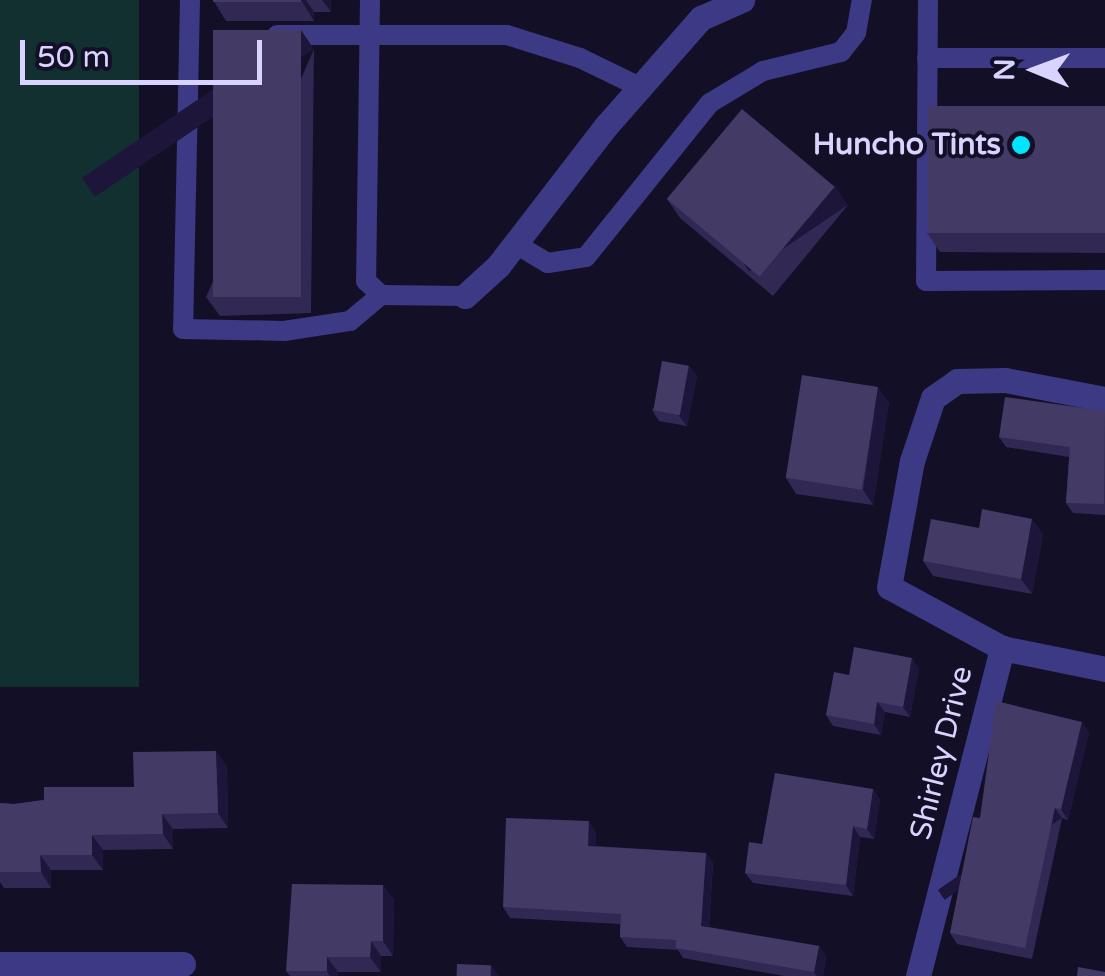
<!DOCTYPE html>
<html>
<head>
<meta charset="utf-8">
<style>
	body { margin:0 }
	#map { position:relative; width:1105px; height:976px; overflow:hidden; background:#130f26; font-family:"Varela Round",sans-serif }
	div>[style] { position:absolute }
	.green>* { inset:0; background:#12302f; transform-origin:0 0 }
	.lane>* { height:20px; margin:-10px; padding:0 10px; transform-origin:10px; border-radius:10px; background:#3d3a85 }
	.street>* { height:25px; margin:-12.5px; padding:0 12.5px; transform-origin:12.5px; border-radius:12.5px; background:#3d3a85 }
	.wall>* { inset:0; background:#312854 }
	.shaded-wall>* { inset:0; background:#1d163a; transform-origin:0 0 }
	.building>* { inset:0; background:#433a66; transform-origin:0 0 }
	.dots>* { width:28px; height:28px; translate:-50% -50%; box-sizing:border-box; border:5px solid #130f26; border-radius:50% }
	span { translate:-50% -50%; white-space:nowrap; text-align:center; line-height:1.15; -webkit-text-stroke:8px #130f26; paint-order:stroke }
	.poi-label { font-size:30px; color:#d9d4ff; font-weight:700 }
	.right { translate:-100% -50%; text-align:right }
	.street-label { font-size:30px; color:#d9d4ff }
	.north { position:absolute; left:985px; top:20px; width:100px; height:100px; -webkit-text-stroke:8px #130f26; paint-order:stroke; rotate:271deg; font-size:28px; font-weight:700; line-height:40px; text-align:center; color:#d9d4ff }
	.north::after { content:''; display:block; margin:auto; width:35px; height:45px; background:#d9d4ff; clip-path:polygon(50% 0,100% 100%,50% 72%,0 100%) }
	.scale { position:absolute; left:20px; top:40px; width:242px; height:45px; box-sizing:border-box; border:5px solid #d9d4ff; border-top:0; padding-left:12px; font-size:30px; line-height:35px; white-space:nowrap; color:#d9d4ff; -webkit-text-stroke:8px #130f26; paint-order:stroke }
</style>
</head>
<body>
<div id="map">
	<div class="green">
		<div style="left:0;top:0;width:139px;height:687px"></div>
	</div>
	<div class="lane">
		<div style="left:190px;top:0;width:329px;rotate:91.2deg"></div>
		<div style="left:183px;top:329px;width:101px;rotate:1.1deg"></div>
		<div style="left:284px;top:331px;width:67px;rotate:-8.6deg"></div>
		<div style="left:350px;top:321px;width:40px;rotate:-40deg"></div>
		<div style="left:370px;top:0;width:281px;rotate:90.8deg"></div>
		<div style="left:366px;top:281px;width:21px;rotate:43deg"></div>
		<div style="left:381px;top:295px;width:84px;rotate:0.7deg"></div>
		<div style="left:928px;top:0;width:281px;rotate:90.4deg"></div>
		<div style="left:926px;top:281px;width:179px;rotate:-0.3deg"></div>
		<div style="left:277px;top:35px;width:230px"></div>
		<div style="left:507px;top:35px;width:77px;rotate:17.5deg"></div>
		<div style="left:580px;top:58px;width:67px;rotate:25.8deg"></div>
		<div style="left:927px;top:58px;width:178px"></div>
		<div style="left:516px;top:244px;width:37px;rotate:31deg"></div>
		<div style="left:548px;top:263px;width:38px;rotate:-9deg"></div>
		<div style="left:586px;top:257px;width:198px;rotate:-51.2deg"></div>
		<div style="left:710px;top:103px;width:62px;rotate:-31.1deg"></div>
		<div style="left:763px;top:71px;width:80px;rotate:-13.7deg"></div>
		<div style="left:841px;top:52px;width:24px;rotate:-52deg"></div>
		<div style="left:856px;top:33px;width:34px;rotate:-80deg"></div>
	</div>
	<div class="street">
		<div style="left:465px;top:296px;width:45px;rotate:-42.3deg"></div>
		<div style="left:498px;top:266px;width:177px;rotate:-52.4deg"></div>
		<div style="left:606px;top:126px;width:144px;rotate:-48.7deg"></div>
		<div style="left:701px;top:18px;width:45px;rotate:-23.7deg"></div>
		<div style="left:1002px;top:648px;width:128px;rotate:-151.6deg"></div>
		<div style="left:889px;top:587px;width:128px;rotate:-79.7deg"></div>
		<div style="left:912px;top:461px;width:66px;rotate:-71.6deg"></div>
		<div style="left:933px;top:398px;width:29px;rotate:-35deg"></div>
		<div style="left:957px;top:381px;width:48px;rotate:-1.2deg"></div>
		<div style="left:1005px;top:380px;width:102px;rotate:10.8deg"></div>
		<div style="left:0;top:964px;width:183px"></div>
		<div style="left:918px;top:976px;width:339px;rotate:-75.6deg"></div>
		<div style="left:1002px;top:648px;width:105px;rotate:11.5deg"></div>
	</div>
	<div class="wall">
		<div style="clip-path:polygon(213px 0,331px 0,331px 12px,314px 12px,314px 21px,226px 21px)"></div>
		<div style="clip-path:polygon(314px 49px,311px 313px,220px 316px,206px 297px)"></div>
		<div style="clip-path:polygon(1105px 107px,1105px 253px,940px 252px,927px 233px)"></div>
		<div style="clip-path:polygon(667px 199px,848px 205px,773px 296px,680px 218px)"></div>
		<div style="clip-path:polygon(689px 366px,697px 376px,687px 426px,659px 421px,652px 410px)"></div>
		<div style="clip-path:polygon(889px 402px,873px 505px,796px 494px,786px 478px)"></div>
		<div style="clip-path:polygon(1105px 411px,1105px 515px,1073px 513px,1066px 503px,1069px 457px,1006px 447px,999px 437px)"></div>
		<div style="clip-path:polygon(979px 528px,1043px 534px,1032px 594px,933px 576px,923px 561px)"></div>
		<div style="clip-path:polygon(919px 668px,910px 717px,885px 712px,881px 735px,833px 726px,826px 715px,849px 675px)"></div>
		<div style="clip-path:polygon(1089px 732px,1068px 820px,1062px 818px,1032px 959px,957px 944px,950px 933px,980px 818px)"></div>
		<div style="clip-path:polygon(227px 766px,228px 828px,173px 829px,173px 849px,103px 850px,103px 870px,51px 870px,51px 888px,4px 888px,0 882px,0 803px,14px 804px,134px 787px)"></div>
		<div style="clip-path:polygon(873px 789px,880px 800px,874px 839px,860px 837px,853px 896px,753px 883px,745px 873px,762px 844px)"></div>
		<div style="clip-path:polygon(596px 832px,595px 846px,706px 853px,713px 863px,709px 927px,819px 946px,826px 957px,823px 976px,784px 976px,683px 958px,678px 950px,627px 947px,620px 937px,620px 924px,510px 918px,503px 907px)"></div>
		<div style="clip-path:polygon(383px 885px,394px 900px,393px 956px,381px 956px,381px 972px,338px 972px,338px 976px,290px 976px,286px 971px)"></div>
	</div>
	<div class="shaded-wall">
		<div style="clip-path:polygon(301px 0,306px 0,314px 12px,314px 21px)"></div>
		<div style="clip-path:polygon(322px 0,331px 0,331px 12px)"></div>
		<div style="left:301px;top:30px;width:23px;height:264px;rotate:56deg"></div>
		<div style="left:835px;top:186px;width:23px;height:119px;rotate:56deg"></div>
		<div style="clip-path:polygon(689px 366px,697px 376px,687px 426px,679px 416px)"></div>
		<div style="clip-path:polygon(878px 387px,889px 402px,873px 505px,863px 490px)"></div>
		<div style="clip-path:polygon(1032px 519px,1043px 534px,1032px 594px,1021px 579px)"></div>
		<div style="clip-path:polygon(912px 658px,919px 668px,910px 717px,903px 707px)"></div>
		<div style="clip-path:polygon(877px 702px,885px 712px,881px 735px,874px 724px)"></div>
		<div style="clip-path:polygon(1082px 722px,1089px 732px,1068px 820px,1061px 809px)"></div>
		<div style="clip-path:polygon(216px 751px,227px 766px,228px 828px,218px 813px)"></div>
		<div style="clip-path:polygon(873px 789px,880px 800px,874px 839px,867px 829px)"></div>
		<div style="left:1055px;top:808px;width:12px;height:143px;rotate:55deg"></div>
		<div style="clip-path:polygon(162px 814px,173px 829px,173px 849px,163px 834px)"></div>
		<div style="clip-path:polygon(589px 821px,596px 832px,595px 856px,588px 846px)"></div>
		<div style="clip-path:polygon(853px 826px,860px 837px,853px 896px,846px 885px)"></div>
		<div style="clip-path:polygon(92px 835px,103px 850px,103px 870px,92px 855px)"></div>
		<div style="clip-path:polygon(706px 853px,713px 863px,708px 936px,701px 926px)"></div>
		<div style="clip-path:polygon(40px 855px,51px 870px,51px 888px,41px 872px)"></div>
		<div style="clip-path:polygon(383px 885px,394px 900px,393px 956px,383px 941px)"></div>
		<div style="clip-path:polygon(371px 941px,381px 956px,381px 972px,370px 957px)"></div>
		<div style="clip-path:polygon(819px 946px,826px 957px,823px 976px,817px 976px,814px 972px)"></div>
		<div style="clip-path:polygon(327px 957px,338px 972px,338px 976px,330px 976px,327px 971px)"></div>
		<div style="clip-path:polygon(491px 965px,499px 976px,491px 976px)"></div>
	</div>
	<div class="building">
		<div style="left:213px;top:0;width:88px;height:2px"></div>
		<div style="left:213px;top:30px;width:88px;height:267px"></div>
		<div style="left:928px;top:106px;width:177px;height:127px"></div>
		<div style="left:742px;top:109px;width:121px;height:117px;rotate:40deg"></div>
		<div style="left:662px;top:361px;width:27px;height:50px;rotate:10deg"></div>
		<div style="left:802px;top:375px;width:77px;height:104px;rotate:9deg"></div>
		<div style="clip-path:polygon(1005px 397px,1105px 411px,1104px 504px,1066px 503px,1070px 447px,999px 437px)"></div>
		<div style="clip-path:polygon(982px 509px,1032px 519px,1021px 579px,923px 561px,931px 519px,979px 528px)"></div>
		<div style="clip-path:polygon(854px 647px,912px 658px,903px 707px,877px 702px,874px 724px,826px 715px,834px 672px,849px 675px)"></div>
		<div style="clip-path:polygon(996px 701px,1082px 722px,1061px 809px,1055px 808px,1025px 948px,950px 933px,973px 817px,980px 818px)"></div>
		<div style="clip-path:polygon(216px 751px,218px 813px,162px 814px,163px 834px,92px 835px,92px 855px,40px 855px,41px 872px,0 872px,0 803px,14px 804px,44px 800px,44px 787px,134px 787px,133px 752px)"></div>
		<div style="clip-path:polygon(775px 773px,873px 789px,867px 829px,853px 826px,846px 885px,745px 873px,749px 842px,762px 844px)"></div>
		<div style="clip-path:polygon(506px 818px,589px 821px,588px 846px,706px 853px,701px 926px,819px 946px,814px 972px,676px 948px,676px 940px,620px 937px,621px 914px,503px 907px)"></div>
		<div style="clip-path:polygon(292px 884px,383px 885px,383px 941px,371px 941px,370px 957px,327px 957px,327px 971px,286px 971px)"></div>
		<div style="left:457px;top:964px;width:34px;height:12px;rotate:2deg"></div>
		<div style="clip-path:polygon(1078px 967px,1105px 972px,1105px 976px,1077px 976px)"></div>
	</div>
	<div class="dots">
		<div style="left:1021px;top:145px;background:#00e5ff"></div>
	</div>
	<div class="poi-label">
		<span class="right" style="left:1001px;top:145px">Huncho Tints</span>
	</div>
	<div class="street-label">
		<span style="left:942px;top:753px;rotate:-76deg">Shirley Drive</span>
	</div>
	<div class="north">N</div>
	<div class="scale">50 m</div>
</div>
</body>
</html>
